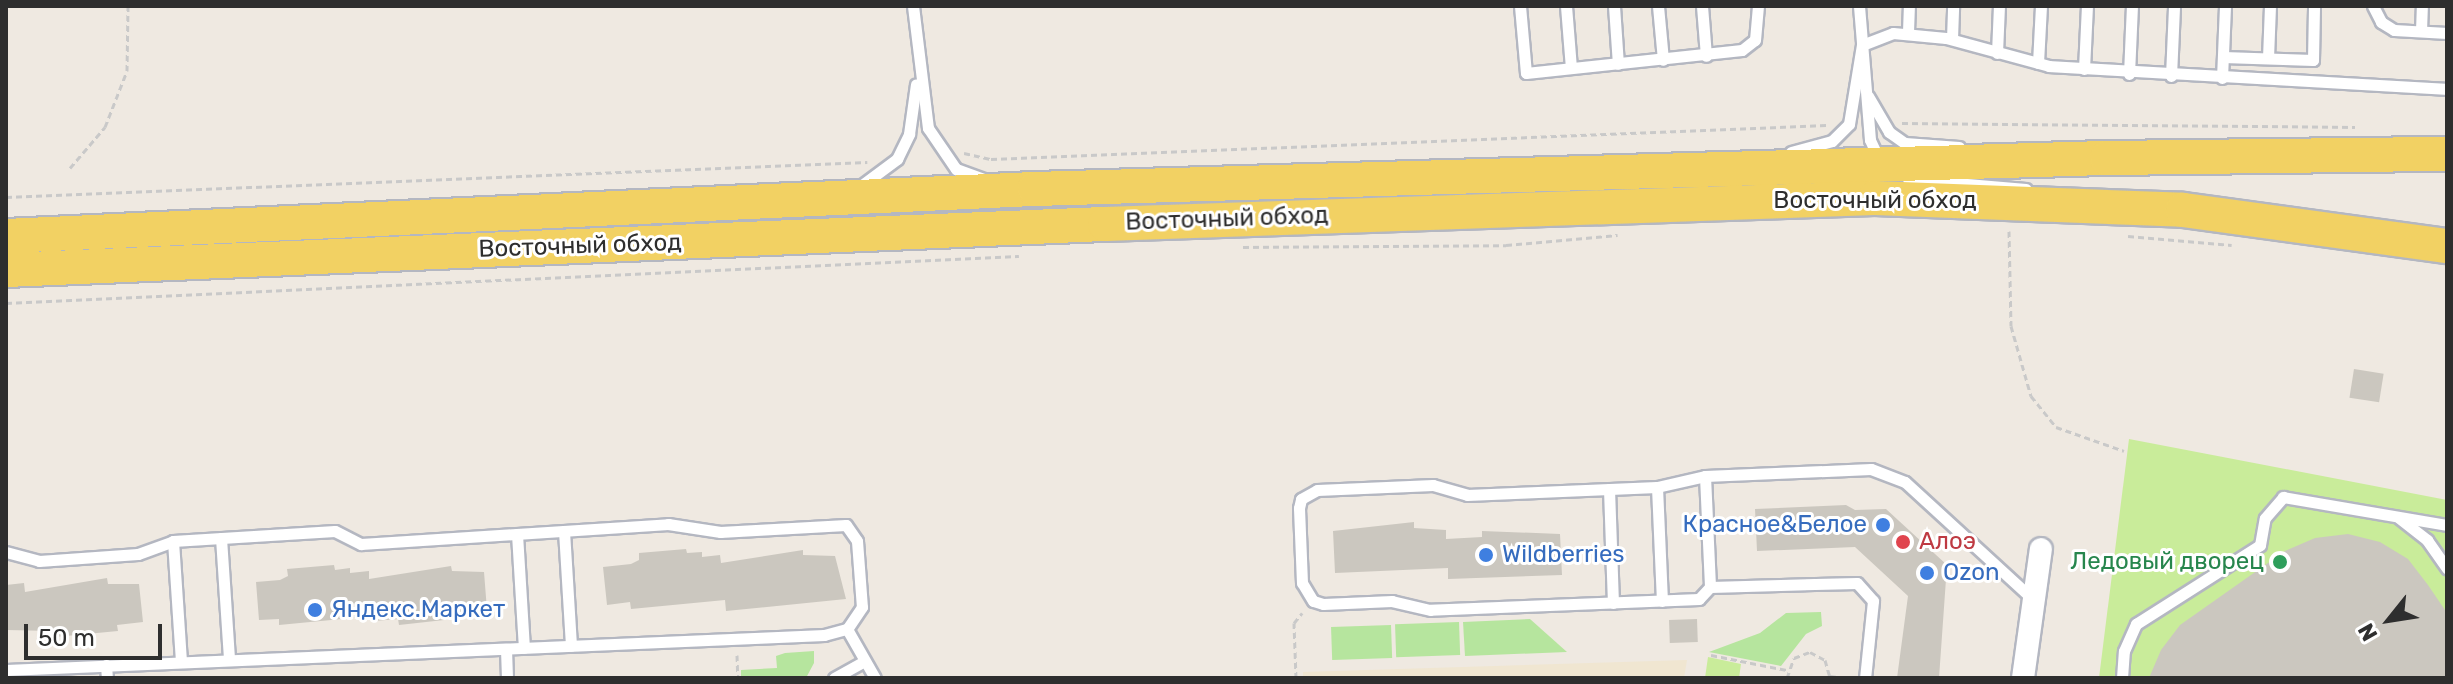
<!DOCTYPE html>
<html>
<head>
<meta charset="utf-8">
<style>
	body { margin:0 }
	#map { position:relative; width:2453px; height:684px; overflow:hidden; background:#efe9e1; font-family:Rubik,sans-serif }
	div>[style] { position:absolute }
	.education>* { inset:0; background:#f0e6d1 }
	.green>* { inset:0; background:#b6e59e; transform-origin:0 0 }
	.pitch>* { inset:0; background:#c9ec9a }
	.building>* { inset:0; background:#cbc7bf; transform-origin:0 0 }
	.path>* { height:3px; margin-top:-1.5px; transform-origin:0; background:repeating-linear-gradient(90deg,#c9c9c9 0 6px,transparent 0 10px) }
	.roads { filter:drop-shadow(2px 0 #b4b7c1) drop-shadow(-2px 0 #b4b7c1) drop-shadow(0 2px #b4b7c1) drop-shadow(0 -2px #b4b7c1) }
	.service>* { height:11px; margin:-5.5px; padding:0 5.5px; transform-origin:5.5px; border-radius:5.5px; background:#fff }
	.minor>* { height:22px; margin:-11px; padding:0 11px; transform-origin:11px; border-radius:11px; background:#fff }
	.primary>* { height:34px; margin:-17px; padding:0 17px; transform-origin:17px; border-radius:17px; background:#f2d163 }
	.dots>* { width:22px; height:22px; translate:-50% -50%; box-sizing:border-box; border:4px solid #fff; border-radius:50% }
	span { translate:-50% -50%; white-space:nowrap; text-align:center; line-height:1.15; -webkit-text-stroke:6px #fff; paint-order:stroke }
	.street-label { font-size:24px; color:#2e2e2e }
	.shop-label { font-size:24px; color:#366cbe }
	.right { translate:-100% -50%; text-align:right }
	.left { translate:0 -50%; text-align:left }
	.health-label { font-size:24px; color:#be3a42 }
	.leisure-label { font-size:24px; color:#27864d }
	.frame { position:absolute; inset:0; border:8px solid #2e2e2e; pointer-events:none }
	.north { position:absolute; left:2349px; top:580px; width:80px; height:80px; -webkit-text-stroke:6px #fff; paint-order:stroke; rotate:240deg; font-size:22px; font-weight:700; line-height:32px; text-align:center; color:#2e2e2e }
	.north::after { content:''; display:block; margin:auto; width:28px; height:36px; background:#2e2e2e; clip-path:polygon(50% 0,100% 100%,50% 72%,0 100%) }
	.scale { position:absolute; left:24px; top:624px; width:138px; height:36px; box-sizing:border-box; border:4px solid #2e2e2e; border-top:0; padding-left:10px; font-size:24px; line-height:28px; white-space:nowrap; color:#2e2e2e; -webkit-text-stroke:6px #fff; paint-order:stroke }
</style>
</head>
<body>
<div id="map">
	<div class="education">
		<div style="clip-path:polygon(1687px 660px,1684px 678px,1303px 678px,1303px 672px)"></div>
	</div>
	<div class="green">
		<div style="clip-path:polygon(1821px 612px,1822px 626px,1806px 634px,1781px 666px,1709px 652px,1760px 633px,1786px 613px)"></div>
		<div style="clip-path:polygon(1530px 619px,1567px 652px,1465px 656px,1463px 622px)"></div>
		<div style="left:1459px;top:622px;width:33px;height:64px;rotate:88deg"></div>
		<div style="left:1391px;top:625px;width:33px;height:60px;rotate:88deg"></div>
		<div style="clip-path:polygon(814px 651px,814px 663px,806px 678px,741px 678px,741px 670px,777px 668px,776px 656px,785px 653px)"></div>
	</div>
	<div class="pitch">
		<div style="clip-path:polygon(2129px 439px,2447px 500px,2447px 678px,2099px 678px)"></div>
		<div style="clip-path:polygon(1708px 657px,1741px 664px,1739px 678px,1705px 678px)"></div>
	</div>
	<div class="building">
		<div style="left:2354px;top:369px;width:30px;height:29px;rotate:9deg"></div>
		<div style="clip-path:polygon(1846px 505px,1855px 510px,1886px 509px,1947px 565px,1939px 678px,1897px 678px,1908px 596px,1855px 547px,1757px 551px,1755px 509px)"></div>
		<div style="clip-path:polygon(1414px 522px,1414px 528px,1446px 530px,1446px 539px,1482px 537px,1482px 531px,1560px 534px,1562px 575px,1448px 579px,1448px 568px,1335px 573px,1333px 531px)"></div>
		<div style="clip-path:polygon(2348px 534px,2380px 542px,2408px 559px,2428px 585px,2447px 613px,2447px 678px,2149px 678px,2161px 650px,2180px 625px,2285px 551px,2315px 538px)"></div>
		<div style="clip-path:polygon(686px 549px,687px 553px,702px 552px,702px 557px,720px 555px,721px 563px,803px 550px,803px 555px,835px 556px,846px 599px,726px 611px,725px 600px,631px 609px,630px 602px,607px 605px,603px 567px,631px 564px,639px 560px,639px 553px)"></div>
		<div style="clip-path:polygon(334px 565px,335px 570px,350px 568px,350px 573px,369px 571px,369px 579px,451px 566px,452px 571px,484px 572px,487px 610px,461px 612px,462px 618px,399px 625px,398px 619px,374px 621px,373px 616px,279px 625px,279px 619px,259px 620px,256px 582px,280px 580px,288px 576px,287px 569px)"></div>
		<div style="clip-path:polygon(107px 578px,108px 584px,139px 584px,143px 622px,117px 625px,118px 631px,55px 637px,54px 631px,6px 630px,6px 585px,24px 583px,25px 592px)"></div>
		<div style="left:1697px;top:619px;width:23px;height:28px;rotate:88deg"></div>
	</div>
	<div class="path">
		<div style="left:1902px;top:123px;width:453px;rotate:0.5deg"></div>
		<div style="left:964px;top:153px;width:28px;rotate:13deg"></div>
		<div style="left:991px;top:159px;width:836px;rotate:-2.33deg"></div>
		<div style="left:70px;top:168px;width:54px;rotate:-49.5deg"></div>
		<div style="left:105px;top:127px;width:60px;rotate:-68.6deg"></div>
		<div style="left:127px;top:71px;width:65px;rotate:-89.1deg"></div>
		<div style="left:6px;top:197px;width:862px;rotate:-2.33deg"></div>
		<div style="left:2009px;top:231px;width:95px;rotate:88.8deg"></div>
		<div style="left:2011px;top:326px;width:73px;rotate:74.1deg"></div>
		<div style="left:2031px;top:396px;width:40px;rotate:51deg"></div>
		<div style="left:2056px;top:427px;width:72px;rotate:19.4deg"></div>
		<div style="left:2128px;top:236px;width:104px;rotate:4.9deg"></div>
		<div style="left:1243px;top:247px;width:263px;rotate:-0.4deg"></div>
		<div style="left:1506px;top:245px;width:112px;rotate:-5.1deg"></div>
		<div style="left:6px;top:303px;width:1014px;rotate:-2.66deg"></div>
		<div style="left:737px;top:655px;width:23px;rotate:88deg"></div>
		<div style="left:1711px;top:655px;width:77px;rotate:11.2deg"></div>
		<div style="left:1830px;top:676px;width:15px;rotate:8deg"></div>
		<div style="left:1296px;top:678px;width:55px;rotate:-92.1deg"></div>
		<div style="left:1294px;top:623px;width:13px;rotate:-51deg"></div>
		<div style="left:1787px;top:678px;width:21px;rotate:-71deg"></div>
		<div style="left:1794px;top:658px;width:17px;rotate:-21deg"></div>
		<div style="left:1810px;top:652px;width:17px;rotate:28deg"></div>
		<div style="left:1825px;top:660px;width:19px;rotate:74deg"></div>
	</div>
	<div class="roads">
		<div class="service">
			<div style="left:913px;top:6px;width:123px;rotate:83deg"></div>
			<div style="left:928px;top:128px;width:50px;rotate:55.7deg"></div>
			<div style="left:956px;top:169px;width:30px;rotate:20deg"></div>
			<div style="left:1520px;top:6px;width:67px;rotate:84.9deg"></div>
			<div style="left:1526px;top:73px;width:217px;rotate:-6.1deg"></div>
			<div style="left:1742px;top:50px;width:16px;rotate:-38deg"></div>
			<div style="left:1755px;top:40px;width:34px;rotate:-85deg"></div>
			<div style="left:1566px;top:6px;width:62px;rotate:85.4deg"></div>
			<div style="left:1614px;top:6px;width:58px;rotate:86.1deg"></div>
			<div style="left:1658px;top:6px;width:54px;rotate:84.7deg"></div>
			<div style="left:1702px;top:6px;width:50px;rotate:85.4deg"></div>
			<div style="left:1859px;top:6px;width:134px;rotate:85.3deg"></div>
			<div style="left:1870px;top:140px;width:21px;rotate:65deg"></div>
			<div style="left:2373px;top:6px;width:18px;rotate:63deg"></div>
			<div style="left:2381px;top:22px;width:15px;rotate:32deg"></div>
			<div style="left:2394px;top:30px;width:53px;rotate:3.2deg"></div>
			<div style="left:2421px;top:31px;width:25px;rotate:-88deg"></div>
			<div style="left:1908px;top:32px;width:26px;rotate:-88deg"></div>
			<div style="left:1952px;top:39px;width:33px;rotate:-88deg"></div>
			<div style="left:1997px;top:53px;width:47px;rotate:-87.6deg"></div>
			<div style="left:2223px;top:57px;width:90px;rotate:1.9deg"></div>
			<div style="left:2313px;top:60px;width:54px;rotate:-88.9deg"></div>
			<div style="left:2268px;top:58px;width:52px;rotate:-87.8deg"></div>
			<div style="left:2038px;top:63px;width:57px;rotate:-87deg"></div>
			<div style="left:2084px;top:69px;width:63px;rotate:-87.3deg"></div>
			<div style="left:2129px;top:74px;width:68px;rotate:-87.5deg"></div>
			<div style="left:2171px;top:76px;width:70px;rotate:-87.5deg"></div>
			<div style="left:2222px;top:78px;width:72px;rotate:-87.6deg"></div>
			<div style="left:1868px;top:96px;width:42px;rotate:59.7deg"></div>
			<div style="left:1889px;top:132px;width:19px;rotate:35deg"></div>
			<div style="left:1905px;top:143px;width:54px;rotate:4.2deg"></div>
			<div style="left:1791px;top:152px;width:42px;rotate:-15deg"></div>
			<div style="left:1832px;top:141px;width:24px;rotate:-45deg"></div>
			<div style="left:1849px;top:124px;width:80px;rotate:-80.7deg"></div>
			<div style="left:1862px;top:45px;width:33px;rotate:-21deg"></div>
			<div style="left:1893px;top:33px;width:53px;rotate:5.4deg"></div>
			<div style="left:1946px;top:38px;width:107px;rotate:15.2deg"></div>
			<div style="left:2049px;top:66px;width:399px;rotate:3.3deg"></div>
			<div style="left:1908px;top:179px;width:118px;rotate:4.8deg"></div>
			<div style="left:862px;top:185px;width:44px;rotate:-36.6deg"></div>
			<div style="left:897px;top:159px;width:28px;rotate:-64deg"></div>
			<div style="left:909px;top:134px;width:50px;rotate:-82deg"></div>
			<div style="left:1705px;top:476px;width:111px;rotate:87.4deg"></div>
			<div style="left:1710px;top:587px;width:16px;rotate:133deg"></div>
			<div style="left:1699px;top:599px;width:269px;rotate:177.7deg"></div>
			<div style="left:1430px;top:610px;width:39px;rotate:-167deg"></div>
			<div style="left:1392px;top:601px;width:69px;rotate:177.5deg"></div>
			<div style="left:1323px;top:604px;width:10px;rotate:-163deg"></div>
			<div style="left:1313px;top:601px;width:21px;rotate:-121deg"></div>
			<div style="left:1302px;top:583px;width:75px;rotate:-92.3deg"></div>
			<div style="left:1299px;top:508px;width:9px;rotate:-77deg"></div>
			<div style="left:1301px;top:499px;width:18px;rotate:-29deg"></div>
			<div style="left:1317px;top:490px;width:116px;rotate:-2.5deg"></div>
			<div style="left:1433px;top:485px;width:35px;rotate:16deg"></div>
			<div style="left:1467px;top:495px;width:190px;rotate:-2.4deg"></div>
			<div style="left:1657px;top:487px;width:49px;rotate:-12.9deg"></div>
			<div style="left:1705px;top:476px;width:166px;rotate:-2.4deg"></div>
			<div style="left:1871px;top:469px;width:36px;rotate:21deg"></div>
			<div style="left:1905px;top:482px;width:175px;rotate:42.5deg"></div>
			<div style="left:1657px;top:487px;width:114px;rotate:87.5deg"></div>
			<div style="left:1609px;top:489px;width:114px;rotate:88deg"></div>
			<div style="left:2399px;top:518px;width:36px;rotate:38deg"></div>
			<div style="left:2427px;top:540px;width:35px;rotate:55deg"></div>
			<div style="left:564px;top:531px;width:115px;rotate:86.5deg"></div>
			<div style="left:517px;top:534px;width:114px;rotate:86.5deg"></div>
			<div style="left:221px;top:538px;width:122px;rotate:86.2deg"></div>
			<div style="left:173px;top:541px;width:121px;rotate:86.2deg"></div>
			<div style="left:6px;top:552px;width:34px;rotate:15deg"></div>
			<div style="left:39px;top:561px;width:99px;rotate:-4deg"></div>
			<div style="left:138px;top:554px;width:37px;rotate:-20deg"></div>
			<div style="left:173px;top:541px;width:162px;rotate:-3.5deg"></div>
			<div style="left:335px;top:531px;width:29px;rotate:27deg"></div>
			<div style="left:361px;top:544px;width:308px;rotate:-3.7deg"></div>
			<div style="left:668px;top:524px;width:53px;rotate:8.7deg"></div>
			<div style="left:720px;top:532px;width:126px;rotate:-3.2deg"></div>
			<div style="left:846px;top:525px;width:19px;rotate:55deg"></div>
			<div style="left:857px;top:541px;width:66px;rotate:85.7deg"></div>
			<div style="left:862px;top:607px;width:27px;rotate:124deg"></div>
			<div style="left:847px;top:629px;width:56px;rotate:60.3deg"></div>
			<div style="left:1710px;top:587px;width:147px;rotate:-1.6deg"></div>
			<div style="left:1857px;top:583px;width:24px;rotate:48deg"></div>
			<div style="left:1873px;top:601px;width:77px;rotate:95.9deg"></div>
			<div style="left:506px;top:649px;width:29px;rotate:88deg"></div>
			<div style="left:106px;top:665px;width:13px;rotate:86deg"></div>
			<div style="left:6px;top:670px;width:819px;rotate:-2.45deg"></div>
			<div style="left:824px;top:635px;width:24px;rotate:-15deg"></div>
			<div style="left:834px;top:678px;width:35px;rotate:-29deg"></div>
			<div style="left:2122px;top:678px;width:27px;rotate:-86deg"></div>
			<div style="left:2124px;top:651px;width:30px;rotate:-66deg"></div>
			<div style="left:2136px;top:624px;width:147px;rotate:-32.5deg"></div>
			<div style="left:2260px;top:545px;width:27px;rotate:-80deg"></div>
			<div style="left:2265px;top:518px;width:28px;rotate:-49deg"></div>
			<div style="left:2283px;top:497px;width:166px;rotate:9.7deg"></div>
		</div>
		<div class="minor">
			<div style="left:2023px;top:678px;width:130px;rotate:-82.1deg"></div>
		</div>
		<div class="primary">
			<div style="left:6px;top:236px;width:1030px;rotate:-2.62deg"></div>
			<div style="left:1035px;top:189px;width:1072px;rotate:-1.66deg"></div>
			<div style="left:2107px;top:158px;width:340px;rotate:-0.7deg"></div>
			<div style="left:6px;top:270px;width:1100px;rotate:-2.4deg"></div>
			<div style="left:1105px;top:224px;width:770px;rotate:-1.93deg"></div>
			<div style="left:1875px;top:198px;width:308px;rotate:2.2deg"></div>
			<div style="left:2183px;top:210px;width:266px;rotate:7.8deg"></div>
		</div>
	</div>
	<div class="dots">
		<div style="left:1883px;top:525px;background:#3f7fe0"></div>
		<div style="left:1903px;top:542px;background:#e0444e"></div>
		<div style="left:1486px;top:555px;background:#3f7fe0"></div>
		<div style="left:2280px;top:562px;background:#2e9e5b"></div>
		<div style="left:1927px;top:573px;background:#3f7fe0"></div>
		<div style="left:315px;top:610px;background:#3f7fe0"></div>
	</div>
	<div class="street-label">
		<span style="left:1875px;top:201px">Восточный обход</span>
		<span style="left:1227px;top:219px;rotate:-2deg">Восточный обход</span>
		<span style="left:580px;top:246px;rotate:-2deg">Восточный обход</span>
	</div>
	<div class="shop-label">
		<span class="right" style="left:1867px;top:525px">Красное&amp;Белое</span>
		<span class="left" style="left:1502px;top:555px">Wildberries</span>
		<span class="left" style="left:1943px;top:573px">Ozon</span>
		<span class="left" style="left:331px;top:610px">Яндекс.Маркет</span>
	</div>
	<div class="health-label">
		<span class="left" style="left:1919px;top:542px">Алоэ</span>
	</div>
	<div class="leisure-label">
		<span class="right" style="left:2264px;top:562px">Ледовый дворец</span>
	</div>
	<div class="frame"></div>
	<div class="north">N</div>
	<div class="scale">50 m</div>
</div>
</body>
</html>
